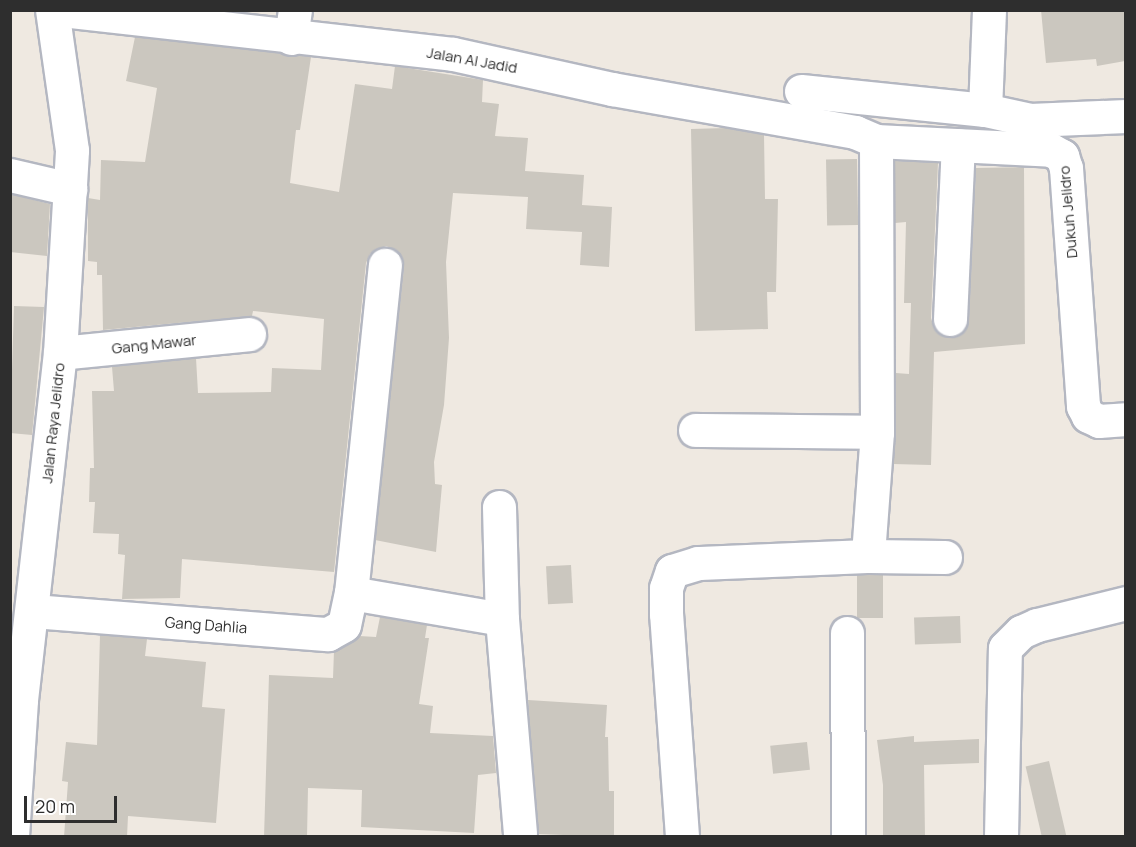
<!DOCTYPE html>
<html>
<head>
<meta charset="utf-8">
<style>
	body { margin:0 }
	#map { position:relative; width:1136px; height:847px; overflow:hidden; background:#efe9e1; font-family:Manrope,sans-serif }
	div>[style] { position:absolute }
	.building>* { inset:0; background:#cbc7bf; transform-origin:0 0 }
	.roads { filter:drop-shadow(2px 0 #b4b7c1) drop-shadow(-2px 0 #b4b7c1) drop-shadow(0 2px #b4b7c1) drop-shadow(0 -2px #b4b7c1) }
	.street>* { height:33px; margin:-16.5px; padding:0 16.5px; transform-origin:16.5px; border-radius:16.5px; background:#fff }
	.secondary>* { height:33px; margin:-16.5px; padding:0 16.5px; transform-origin:16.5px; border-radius:16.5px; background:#fff }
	span { translate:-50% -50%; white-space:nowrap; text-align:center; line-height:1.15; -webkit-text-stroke:6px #fff; paint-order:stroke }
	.street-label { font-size:15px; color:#2e2e2e }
	.frame { position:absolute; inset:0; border:12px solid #2e2e2e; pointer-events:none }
	.scale { position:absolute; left:24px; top:796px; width:93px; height:27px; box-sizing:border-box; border:3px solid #2e2e2e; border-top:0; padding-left:8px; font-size:18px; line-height:21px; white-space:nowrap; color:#2e2e2e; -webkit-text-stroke:4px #fff; paint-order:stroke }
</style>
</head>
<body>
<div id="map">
	<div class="building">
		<div style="clip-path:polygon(1041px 10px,1125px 10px,1125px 61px,1097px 66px,1096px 59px,1046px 63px)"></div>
		<div style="clip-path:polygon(135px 37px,311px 57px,300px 130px,296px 130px,290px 183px,339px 192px,355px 84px,392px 89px,395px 66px,483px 80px,482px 102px,499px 104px,495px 136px,528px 138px,525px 171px,584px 175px,582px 205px,612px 207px,609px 267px,580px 265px,582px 232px,526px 229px,528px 197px,453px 193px,446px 262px,449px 338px,444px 405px,434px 462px,435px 484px,442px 485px,436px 552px,375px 540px,404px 267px,396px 250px,386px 246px,370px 254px,366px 263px,334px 572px,182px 559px,180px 598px,122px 599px,125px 555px,118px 554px,119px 534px,93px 533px,95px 502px,89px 502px,90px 468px,94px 468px,92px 391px,114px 391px,112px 367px,196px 358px,198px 393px,271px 392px,272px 368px,321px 370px,324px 319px,253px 311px,252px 316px,103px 330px,102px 275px,97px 275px,97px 262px,88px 261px,88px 198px,100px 200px,101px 160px,145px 162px,157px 88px,126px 81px)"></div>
		<div style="clip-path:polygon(726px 128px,764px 135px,765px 199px,778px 199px,776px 292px,767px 292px,768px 329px,695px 331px,691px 129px)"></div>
		<div style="left:857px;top:159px;width:66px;height:31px;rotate:89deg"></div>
		<div style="clip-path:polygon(895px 161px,938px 163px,931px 318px,934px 328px,949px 338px,959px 335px,969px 320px,976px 168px,1024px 167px,1025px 344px,934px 352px,931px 465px,893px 464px,896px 373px,909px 374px,911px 303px,904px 303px,906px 222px,895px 223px)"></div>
		<div style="clip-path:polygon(10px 194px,50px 204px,47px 256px,10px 252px)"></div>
		<div style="clip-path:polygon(14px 306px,44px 307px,32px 435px,10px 433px)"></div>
		<div style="left:571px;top:565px;width:38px;height:25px;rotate:87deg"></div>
		<div style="left:857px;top:575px;width:26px;height:43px"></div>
		<div style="left:960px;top:616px;width:27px;height:46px;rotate:88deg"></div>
		<div style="clip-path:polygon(380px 617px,427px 625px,425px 638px,429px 638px,419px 704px,433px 706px,430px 733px,493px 736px,496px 773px,478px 775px,474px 833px,361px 827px,362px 790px,308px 788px,307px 837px,264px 837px,269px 675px,333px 678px,334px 651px,359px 636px,376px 637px)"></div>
		<div style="clip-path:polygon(100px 635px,147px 639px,145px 656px,206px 662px,202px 707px,225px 709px,216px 823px,128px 816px,127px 837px,64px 837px,68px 782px,62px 781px,66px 742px,97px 745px)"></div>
		<div style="clip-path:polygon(528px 700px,607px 705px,605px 737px,608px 737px,609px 791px,614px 791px,614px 837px,538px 834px)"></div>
		<div style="clip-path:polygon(914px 736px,914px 742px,979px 739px,979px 763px,924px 765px,925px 837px,883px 837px,883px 785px,877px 740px)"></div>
		<div style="left:807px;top:742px;width:28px;height:37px;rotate:84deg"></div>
		<div style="left:1049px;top:761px;width:78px;height:24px;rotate:77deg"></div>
	</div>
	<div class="roads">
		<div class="street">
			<div style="left:62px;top:10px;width:393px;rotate:6.4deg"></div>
			<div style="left:453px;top:54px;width:163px;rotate:12.4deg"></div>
			<div style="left:612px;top:89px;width:247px;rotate:10deg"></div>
			<div style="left:855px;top:132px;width:23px;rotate:23deg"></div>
			<div style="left:876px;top:141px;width:175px;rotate:2.9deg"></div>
			<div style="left:1051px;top:150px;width:13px;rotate:29deg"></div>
			<div style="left:1062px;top:156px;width:13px;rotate:72deg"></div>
			<div style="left:1066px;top:168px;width:239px;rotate:85.9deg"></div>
			<div style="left:1083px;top:406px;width:11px;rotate:63deg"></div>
			<div style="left:1088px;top:416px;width:12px;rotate:24deg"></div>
			<div style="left:1099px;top:421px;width:27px;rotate:-4deg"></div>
			<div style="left:291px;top:38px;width:28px;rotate:-82deg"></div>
			<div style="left:801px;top:91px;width:185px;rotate:5.9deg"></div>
			<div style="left:985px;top:110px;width:46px;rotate:12.5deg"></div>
			<div style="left:1030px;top:120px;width:96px;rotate:-2.4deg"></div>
			<div style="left:985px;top:110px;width:100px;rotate:-87.7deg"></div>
			<div style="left:876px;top:141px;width:291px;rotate:89.8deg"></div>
			<div style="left:877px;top:432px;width:124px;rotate:94.2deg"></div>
			<div style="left:868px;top:556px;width:77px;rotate:0.7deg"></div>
			<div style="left:10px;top:175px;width:62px;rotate:13.1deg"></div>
			<div style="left:950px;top:319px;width:174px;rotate:-87.4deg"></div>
			<div style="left:60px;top:353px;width:190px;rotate:-5.7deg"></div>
			<div style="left:695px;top:430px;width:182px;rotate:0.6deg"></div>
			<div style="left:499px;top:507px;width:112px;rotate:88.5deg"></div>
			<div style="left:502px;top:619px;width:215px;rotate:85.2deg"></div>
			<div style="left:351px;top:593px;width:153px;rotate:9.8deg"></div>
			<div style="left:33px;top:611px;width:296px;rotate:4.5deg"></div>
			<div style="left:328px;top:634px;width:18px;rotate:-29deg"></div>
			<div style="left:344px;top:625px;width:33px;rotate:-78deg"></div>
			<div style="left:351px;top:593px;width:330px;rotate:-84.1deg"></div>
			<div style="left:847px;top:633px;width:203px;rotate:89.7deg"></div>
			<div style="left:682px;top:836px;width:223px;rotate:-94.1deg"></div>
			<div style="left:666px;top:614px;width:26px;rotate:-90deg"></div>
			<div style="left:666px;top:588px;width:18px;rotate:-71deg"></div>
			<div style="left:672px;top:571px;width:27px;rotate:-17deg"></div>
			<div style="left:698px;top:563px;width:170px;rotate:-2.4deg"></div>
			<div style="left:1001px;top:836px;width:188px;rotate:-88.8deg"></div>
			<div style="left:1005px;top:648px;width:23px;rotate:-45deg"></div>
			<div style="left:1021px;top:632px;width:17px;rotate:-24deg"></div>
			<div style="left:1037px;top:625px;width:92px;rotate:-13.9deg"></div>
		</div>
		<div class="secondary">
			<div style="left:12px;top:836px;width:136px;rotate:-86.2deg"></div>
			<div style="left:21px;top:700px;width:349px;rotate:-83.6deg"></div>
			<div style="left:60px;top:353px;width:203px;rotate:-86.6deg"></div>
			<div style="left:72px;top:150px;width:141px;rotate:-98.1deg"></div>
		</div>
	</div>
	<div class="street-label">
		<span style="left:472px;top:60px;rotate:10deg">Jalan Al Jadid</span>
		<span style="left:1068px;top:212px;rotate:-95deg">Dukuh Jelidro</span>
		<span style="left:154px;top:344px;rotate:-6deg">Gang Mawar</span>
		<span style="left:53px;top:423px;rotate:-84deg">Jalan Raya Jelidro</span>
		<span style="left:206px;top:625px;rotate:4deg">Gang Dahlia</span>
	</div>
	<div class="frame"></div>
	<div class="scale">20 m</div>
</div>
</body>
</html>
